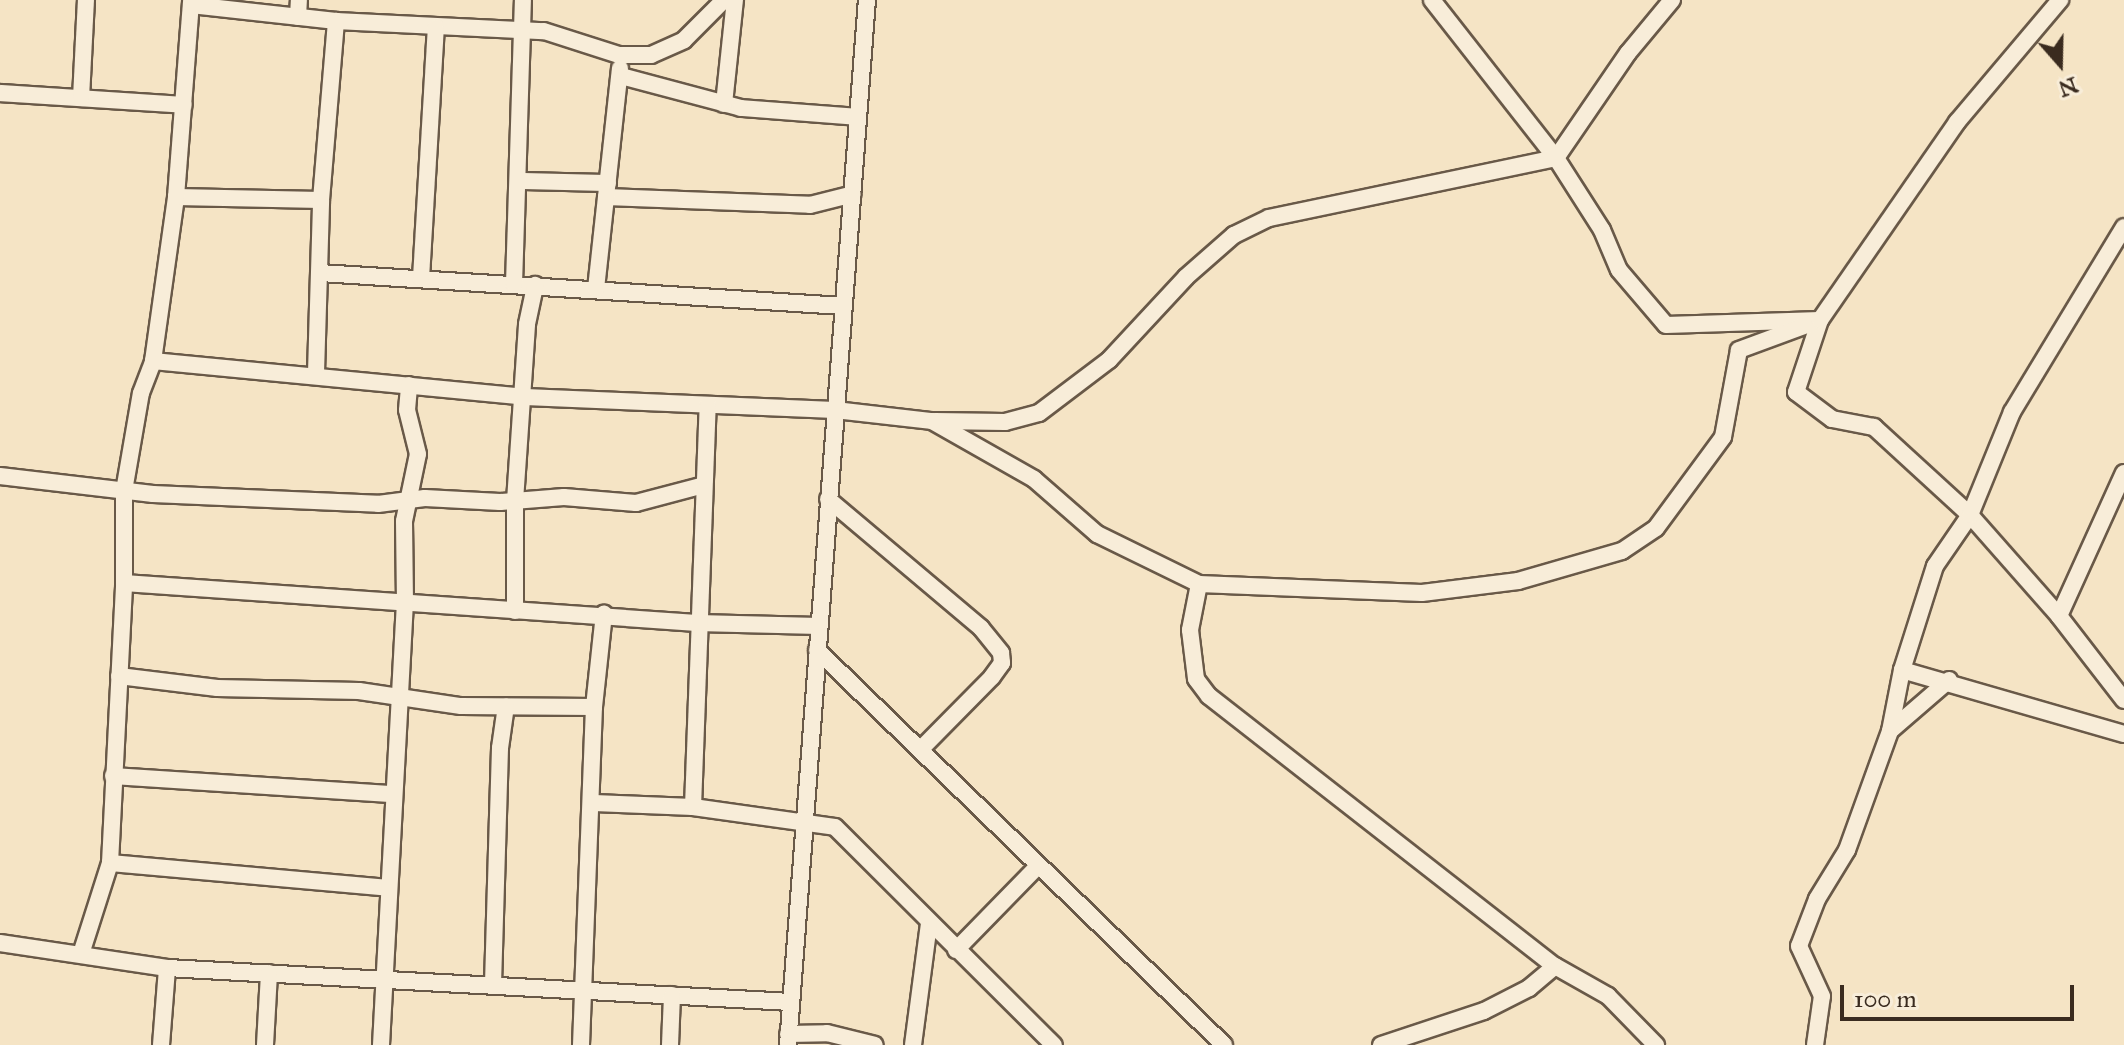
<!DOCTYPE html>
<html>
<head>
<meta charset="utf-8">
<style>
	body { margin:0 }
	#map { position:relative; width:2124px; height:1045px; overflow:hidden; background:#f5e4c5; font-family:"IM FELL Great Primer",serif }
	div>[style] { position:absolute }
	.roads { filter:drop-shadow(2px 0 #695948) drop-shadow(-2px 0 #695948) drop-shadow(0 2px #695948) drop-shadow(0 -2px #695948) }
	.minor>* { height:16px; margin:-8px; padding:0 8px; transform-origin:8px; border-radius:8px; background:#f8edd9 }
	span { translate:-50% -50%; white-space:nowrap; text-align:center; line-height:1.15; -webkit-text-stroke:8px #f8edd9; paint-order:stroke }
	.north { position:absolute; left:2020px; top:24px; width:80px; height:80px; -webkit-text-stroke:6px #f8edd9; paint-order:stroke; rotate:160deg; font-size:22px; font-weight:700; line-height:32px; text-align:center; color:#3a2b1f }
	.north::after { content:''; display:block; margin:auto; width:28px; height:36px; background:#3a2b1f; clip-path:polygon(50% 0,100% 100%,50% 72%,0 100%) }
	.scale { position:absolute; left:1840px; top:985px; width:234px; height:36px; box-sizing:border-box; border:4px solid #3a2b1f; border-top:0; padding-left:10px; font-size:24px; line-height:28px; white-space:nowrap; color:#3a2b1f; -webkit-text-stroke:6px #f8edd9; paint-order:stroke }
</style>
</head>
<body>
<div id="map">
	<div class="roads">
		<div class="minor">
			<div style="left:1432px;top:0;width:201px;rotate:51.9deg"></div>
			<div style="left:1556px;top:158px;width:85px;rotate:57.4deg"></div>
			<div style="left:1602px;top:230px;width:43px;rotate:67deg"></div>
			<div style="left:1619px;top:270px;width:72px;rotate:49.5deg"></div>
			<div style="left:1666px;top:325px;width:154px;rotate:-1.9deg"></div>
			<div style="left:1820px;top:320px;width:76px;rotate:108.4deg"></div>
			<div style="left:1796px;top:392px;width:45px;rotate:36.9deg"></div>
			<div style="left:1832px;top:419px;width:43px;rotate:10.8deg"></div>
			<div style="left:1874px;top:427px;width:130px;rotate:42.5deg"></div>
			<div style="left:1970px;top:515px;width:135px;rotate:48.6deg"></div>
			<div style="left:2059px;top:616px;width:106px;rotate:52.3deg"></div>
			<div style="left:191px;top:5px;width:146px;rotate:6.3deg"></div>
			<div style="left:336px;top:21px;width:208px;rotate:2.8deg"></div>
			<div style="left:544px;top:31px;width:79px;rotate:17.7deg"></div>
			<div style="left:619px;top:55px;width:32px"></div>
			<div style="left:651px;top:55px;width:36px;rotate:-24deg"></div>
			<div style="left:684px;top:40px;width:57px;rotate:-45deg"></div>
			<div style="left:298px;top:17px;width:17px;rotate:-87deg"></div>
			<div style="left:621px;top:76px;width:124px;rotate:14.9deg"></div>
			<div style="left:741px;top:108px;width:117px;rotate:4.4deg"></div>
			<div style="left:0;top:93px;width:184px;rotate:3.7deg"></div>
			<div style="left:81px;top:98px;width:98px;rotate:-87.1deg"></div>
			<div style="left:724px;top:104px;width:105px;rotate:-84deg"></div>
			<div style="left:521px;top:181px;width:87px;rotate:1.3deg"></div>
			<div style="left:176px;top:197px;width:145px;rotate:1.2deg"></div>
			<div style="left:606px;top:197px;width:204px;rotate:2.2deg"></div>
			<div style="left:810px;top:205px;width:44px;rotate:-14.3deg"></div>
			<div style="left:320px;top:273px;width:524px;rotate:3.61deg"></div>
			<div style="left:421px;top:278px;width:251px;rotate:-86.6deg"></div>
			<div style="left:514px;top:284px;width:284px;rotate:-88.2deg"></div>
			<div style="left:596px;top:289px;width:222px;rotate:-83.8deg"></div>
			<div style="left:153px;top:361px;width:374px;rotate:5.5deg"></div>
			<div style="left:525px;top:397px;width:310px;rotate:2.4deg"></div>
			<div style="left:835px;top:410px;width:98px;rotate:6.5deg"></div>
			<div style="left:932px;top:421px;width:117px;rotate:29.6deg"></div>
			<div style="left:1034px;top:479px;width:84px;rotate:41.1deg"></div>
			<div style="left:1097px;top:534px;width:114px;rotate:26.1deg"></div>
			<div style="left:1199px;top:584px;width:47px;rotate:101.1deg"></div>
			<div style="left:1190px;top:630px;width:49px;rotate:83deg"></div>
			<div style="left:1196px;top:679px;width:21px;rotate:53deg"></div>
			<div style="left:1209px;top:696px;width:439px;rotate:38deg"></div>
			<div style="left:1555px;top:966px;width:61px;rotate:29.5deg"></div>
			<div style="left:1608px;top:996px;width:69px;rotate:45.6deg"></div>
			<div style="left:316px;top:373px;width:173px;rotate:-88.3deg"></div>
			<div style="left:321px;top:200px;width:180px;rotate:-85.2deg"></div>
			<div style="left:935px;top:421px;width:70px;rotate:0.8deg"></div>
			<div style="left:1005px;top:422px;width:35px;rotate:-15deg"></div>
			<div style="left:1039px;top:413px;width:88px;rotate:-37.1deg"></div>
			<div style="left:1109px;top:360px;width:113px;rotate:-47.1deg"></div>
			<div style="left:1186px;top:277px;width:64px;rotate:-41.2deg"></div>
			<div style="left:1234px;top:235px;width:39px;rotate:-26deg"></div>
			<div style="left:1269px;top:218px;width:293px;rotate:-11.8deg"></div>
			<div style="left:1556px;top:158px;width:127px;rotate:-55.6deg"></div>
			<div style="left:1628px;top:53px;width:69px;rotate:-50.3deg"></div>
			<div style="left:0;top:476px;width:154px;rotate:6.7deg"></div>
			<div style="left:153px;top:494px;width:225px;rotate:2.5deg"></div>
			<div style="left:378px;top:504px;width:47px;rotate:-7.3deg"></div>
			<div style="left:425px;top:498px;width:75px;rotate:3.1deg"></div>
			<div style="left:500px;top:502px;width:64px;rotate:-4.5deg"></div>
			<div style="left:564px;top:497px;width:72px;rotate:4.8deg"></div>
			<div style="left:636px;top:503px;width:70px;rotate:-14.8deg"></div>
			<div style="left:828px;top:499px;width:200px;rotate:40.1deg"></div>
			<div style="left:981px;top:628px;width:32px;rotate:51deg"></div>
			<div style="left:1001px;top:653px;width:10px;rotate:84deg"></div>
			<div style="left:1002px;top:663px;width:17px;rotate:126deg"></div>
			<div style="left:992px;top:677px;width:100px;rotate:134.6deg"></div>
			<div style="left:124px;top:583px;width:574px;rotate:3.99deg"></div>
			<div style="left:697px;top:623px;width:122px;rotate:1.4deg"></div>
			<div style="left:1199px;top:584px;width:223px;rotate:2.3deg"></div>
			<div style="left:1422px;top:593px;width:97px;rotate:-7.1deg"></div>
			<div style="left:1518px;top:581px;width:108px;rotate:-16.1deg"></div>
			<div style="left:1622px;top:551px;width:41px;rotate:-34.1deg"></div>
			<div style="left:1656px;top:528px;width:113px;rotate:-53.6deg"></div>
			<div style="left:1723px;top:437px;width:88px;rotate:-79.6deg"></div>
			<div style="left:1739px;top:350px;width:86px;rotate:-20.3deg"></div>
			<div style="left:1820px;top:320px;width:241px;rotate:-55.3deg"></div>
			<div style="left:1957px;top:122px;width:160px;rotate:-49.8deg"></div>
			<div style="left:515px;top:611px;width:110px;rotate:-90deg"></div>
			<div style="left:515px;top:501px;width:177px;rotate:-86.1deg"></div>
			<div style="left:527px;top:324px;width:40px;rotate:-78deg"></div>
			<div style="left:2059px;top:616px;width:157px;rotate:-65.6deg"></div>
			<div style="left:817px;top:650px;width:567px;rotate:44.14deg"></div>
			<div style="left:1902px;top:670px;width:231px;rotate:16.1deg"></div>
			<div style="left:119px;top:676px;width:99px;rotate:7deg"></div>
			<div style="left:217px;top:688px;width:142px;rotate:1.2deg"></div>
			<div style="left:359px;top:691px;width:103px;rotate:8.4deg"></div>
			<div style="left:461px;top:706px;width:133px;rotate:0.4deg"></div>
			<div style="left:1890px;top:731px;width:78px;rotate:-40.8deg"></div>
			<div style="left:113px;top:776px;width:281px;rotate:3.7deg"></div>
			<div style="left:594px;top:803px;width:99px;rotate:2.3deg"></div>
			<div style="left:693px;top:807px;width:143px;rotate:8deg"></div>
			<div style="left:835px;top:827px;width:309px;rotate:44.9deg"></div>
			<div style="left:693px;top:807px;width:402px;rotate:-87.9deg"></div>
			<div style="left:110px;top:863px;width:280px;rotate:5.1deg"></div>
			<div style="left:0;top:943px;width:169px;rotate:8.5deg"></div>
			<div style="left:167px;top:968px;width:625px;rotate:3.12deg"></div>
			<div style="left:956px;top:950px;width:117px;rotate:-45.7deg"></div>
			<div style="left:81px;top:954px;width:96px;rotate:-72.3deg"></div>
			<div style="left:110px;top:863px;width:280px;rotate:-87.1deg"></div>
			<div style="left:124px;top:583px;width:92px;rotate:-90deg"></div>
			<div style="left:124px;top:491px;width:99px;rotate:-80.2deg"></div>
			<div style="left:141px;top:393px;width:34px;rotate:-69deg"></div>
			<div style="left:153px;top:361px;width:166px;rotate:-82deg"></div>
			<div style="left:176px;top:197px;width:198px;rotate:-85.6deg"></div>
			<div style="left:493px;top:984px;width:236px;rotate:-88.3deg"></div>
			<div style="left:500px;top:748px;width:42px;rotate:-81.9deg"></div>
			<div style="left:788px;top:1034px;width:39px;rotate:-1deg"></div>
			<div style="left:827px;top:1033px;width:49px;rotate:14deg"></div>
			<div style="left:161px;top:1045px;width:77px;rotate:-85.5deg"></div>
			<div style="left:265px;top:1045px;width:72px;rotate:-86.8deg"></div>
			<div style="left:381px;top:1045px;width:443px;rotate:-86.9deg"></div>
			<div style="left:405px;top:603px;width:82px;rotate:-90.7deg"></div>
			<div style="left:404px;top:521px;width:68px;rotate:-78.2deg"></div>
			<div style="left:418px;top:454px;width:45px;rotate:-104deg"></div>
			<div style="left:407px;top:410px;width:25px;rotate:-85deg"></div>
			<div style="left:581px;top:1045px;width:338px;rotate:-87.8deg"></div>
			<div style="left:594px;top:707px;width:94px;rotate:-83.9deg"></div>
			<div style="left:670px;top:1045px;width:50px;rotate:-87.7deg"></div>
			<div style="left:788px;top:1045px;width:1048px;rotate:-85.68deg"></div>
			<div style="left:913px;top:1045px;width:122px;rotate:-82.5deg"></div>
			<div style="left:1381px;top:1045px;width:108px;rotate:-18.3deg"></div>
			<div style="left:1484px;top:1011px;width:51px;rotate:-27.1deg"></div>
			<div style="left:1529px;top:988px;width:34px;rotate:-40deg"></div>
			<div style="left:1815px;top:1045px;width:49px;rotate:-81.9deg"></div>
			<div style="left:1822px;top:996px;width:55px;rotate:-114.7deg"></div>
			<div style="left:1799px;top:946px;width:50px;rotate:-69deg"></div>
			<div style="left:1817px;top:899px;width:57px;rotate:-58.5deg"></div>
			<div style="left:1847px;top:850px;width:127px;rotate:-70.1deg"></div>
			<div style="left:1890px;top:731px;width:62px;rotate:-78.9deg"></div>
			<div style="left:1902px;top:670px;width:109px;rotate:-72.4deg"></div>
			<div style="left:1935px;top:566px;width:62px;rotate:-55.5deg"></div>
			<div style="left:1970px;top:515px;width:111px;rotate:-67.8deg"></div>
			<div style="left:2012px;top:412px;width:216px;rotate:-58.8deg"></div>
		</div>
	</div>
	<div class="north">N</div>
	<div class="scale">100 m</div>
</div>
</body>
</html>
